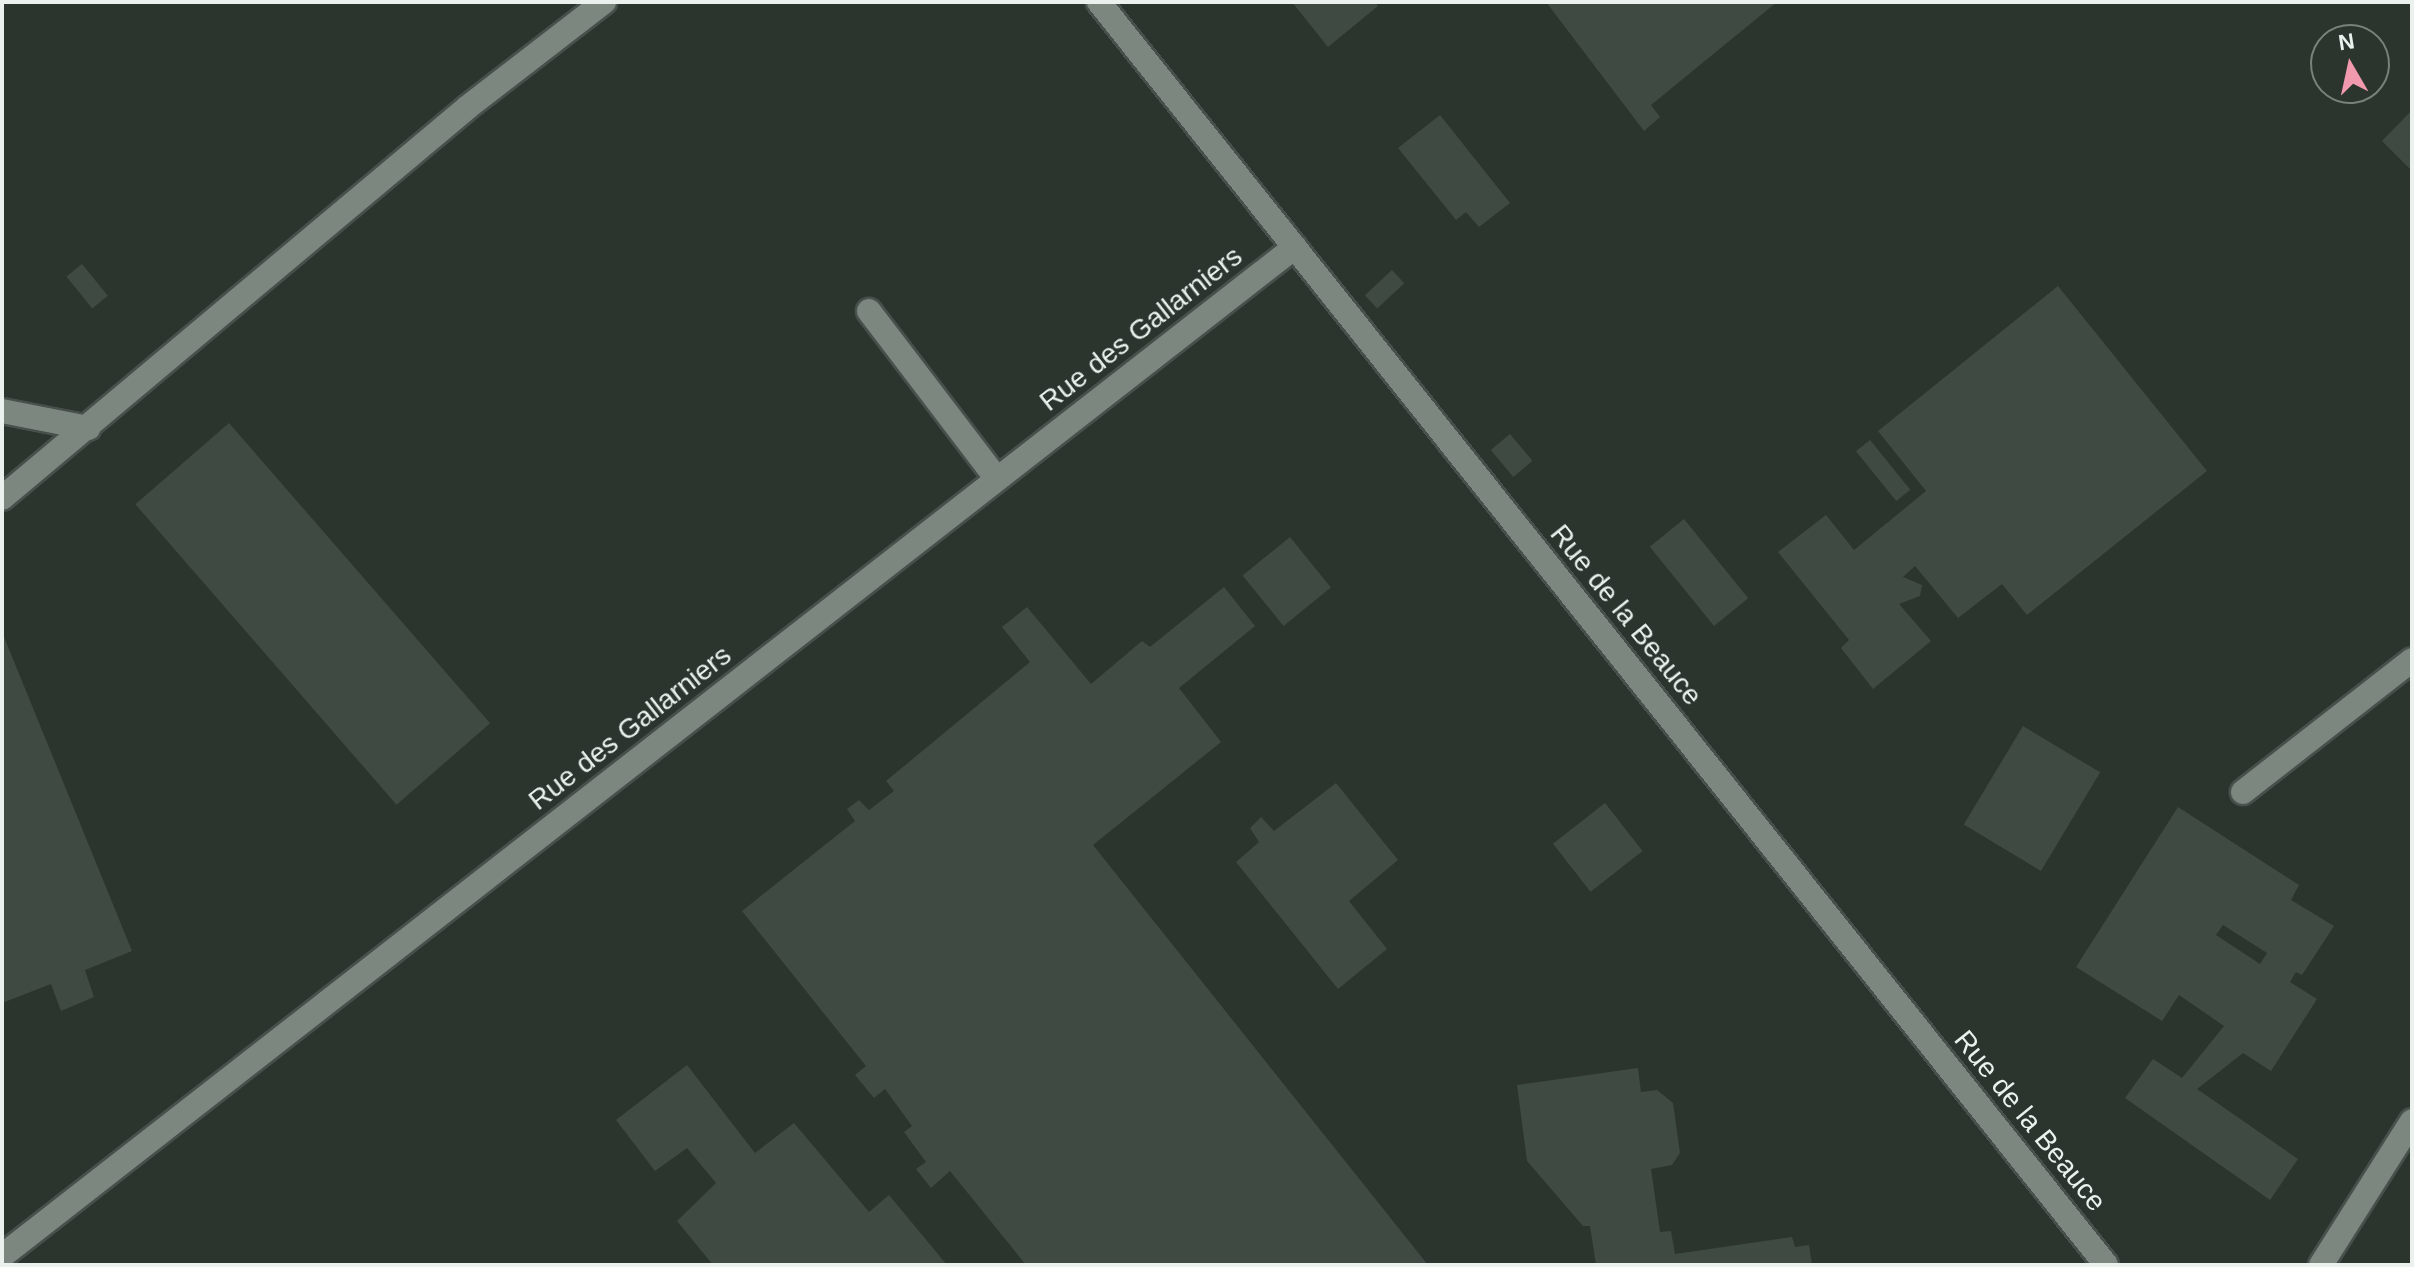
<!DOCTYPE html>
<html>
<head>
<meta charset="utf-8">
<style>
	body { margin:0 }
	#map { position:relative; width:2414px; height:1267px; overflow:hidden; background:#2b352e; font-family:Arial,sans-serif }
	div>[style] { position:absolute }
	.building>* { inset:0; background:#3e4a42; transform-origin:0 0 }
	.roads { filter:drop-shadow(2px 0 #47504a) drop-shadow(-2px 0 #47504a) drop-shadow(0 2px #47504a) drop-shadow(0 -2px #47504a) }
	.minor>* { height:24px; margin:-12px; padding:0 12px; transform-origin:12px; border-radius:12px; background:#7b877f }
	span { translate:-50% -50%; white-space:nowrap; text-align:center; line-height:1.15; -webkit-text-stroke:7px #2b352e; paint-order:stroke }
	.street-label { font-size:28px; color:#ebf2ed }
	.frame { position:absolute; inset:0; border:4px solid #ebf2ed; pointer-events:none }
	.north { position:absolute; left:2310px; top:24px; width:80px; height:80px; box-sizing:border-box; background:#2b352e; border:2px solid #78817a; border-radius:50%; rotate:351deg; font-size:22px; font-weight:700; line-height:32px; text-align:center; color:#ebf2ed }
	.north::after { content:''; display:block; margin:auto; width:28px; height:36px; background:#f29aad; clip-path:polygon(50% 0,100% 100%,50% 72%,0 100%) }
</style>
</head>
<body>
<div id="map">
	<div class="building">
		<div style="clip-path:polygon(1292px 2px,1375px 2px,1378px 6px,1328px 47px)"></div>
		<div style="clip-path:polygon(1546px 2px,1777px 2px,1651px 105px,1660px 117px,1644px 131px)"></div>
		<div style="clip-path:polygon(2412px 110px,2412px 171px,2382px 141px)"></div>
		<div style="clip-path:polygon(1440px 115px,1510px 203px,1479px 227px,1466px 212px,1456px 220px,1398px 148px)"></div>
		<div style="left:82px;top:264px;width:41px;height:20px;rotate:51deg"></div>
		<div style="left:1392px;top:270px;width:18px;height:37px;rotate:47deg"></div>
		<div style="clip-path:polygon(2058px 286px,2207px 471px,2027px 615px,2002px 584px,1958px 618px,1915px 566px,1903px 577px,1922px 585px,1920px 596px,1899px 604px,1931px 641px,1873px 689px,1841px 648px,1849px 640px,1778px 552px,1826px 515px,1854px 550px,1926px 491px,1878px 431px)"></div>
		<div style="left:229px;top:423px;width:398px;height:124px;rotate:49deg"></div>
		<div style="left:1510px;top:434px;width:35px;height:25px;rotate:50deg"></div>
		<div style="left:1870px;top:440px;width:64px;height:18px;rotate:51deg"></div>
		<div style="left:1684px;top:519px;width:102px;height:44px;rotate:51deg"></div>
		<div style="left:1290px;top:537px;width:65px;height:61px;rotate:51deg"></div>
		<div style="clip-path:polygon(1224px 587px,1255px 626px,1179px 688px,1221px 742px,1093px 845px,1428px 1265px,1026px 1265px,950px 1171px,931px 1188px,916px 1169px,926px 1162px,904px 1132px,912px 1126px,885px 1089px,874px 1098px,855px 1075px,866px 1066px,742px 911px,855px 821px,847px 809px,859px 800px,869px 810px,894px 791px,886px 781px,1030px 662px,1002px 627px,1027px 607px,1091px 684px,1142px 641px,1150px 647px)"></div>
		<div style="clip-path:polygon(2px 632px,132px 951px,85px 970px,94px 997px,61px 1011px,51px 984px,2px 1003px)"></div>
		<div style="left:2023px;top:726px;width:90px;height:115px;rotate:31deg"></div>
		<div style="clip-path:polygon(1336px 783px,1398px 860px,1349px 901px,1387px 949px,1338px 989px,1236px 862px,1259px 842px,1250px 828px,1261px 817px,1274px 831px)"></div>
		<div style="left:1605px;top:803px;width:61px;height:66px;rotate:52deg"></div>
		<div style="clip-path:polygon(evenodd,2178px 807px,2299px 885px,2291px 900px,2334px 926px,2302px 975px,2296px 972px,2290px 982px,2317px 999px,2271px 1071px,2243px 1053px,2197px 1089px,2298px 1159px,2270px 1200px,2125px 1098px,2153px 1059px,2182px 1078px,2224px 1026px,2179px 995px,2162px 1021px,2076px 967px,2178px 807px,2223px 925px,2267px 953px,2260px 964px,2216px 935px,2223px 925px)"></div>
		<div style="clip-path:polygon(687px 1065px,755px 1153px,794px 1123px,869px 1212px,889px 1195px,947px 1265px,713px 1265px,677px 1221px,716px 1183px,687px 1148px,655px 1171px,616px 1120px)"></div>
		<div style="clip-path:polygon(1638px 1068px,1641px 1092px,1657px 1090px,1673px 1103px,1680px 1153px,1672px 1165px,1651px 1169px,1660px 1232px,1671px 1231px,1675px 1254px,1792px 1237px,1795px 1247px,1809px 1245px,1812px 1265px,1596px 1265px,1590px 1226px,1583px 1226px,1527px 1161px,1517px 1085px)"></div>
	</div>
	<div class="roads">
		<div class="minor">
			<div style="left:1099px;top:2px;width:1615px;rotate:51.43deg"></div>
			<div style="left:869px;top:311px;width:211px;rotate:52.7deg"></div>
			<div style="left:2px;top:411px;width:88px;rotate:11.2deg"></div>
			<div style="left:2px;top:498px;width:608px;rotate:-40deg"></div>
			<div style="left:468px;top:107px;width:172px;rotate:-37.7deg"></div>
			<div style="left:2243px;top:792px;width:214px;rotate:-38deg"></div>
			<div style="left:2px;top:1256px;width:1640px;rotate:-37.97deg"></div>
			<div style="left:2321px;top:1265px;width:170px;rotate:-57.7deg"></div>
		</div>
	</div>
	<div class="street-label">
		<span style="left:1141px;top:329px;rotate:-38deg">Rue des Gallarniers</span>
		<span style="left:1626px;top:615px;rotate:51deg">Rue de la Beauce</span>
		<span style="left:630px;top:728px;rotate:-38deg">Rue des Gallarniers</span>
		<span style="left:2030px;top:1121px;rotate:51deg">Rue de la Beauce</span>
	</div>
	<div class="frame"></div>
	<div class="north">N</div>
</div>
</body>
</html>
